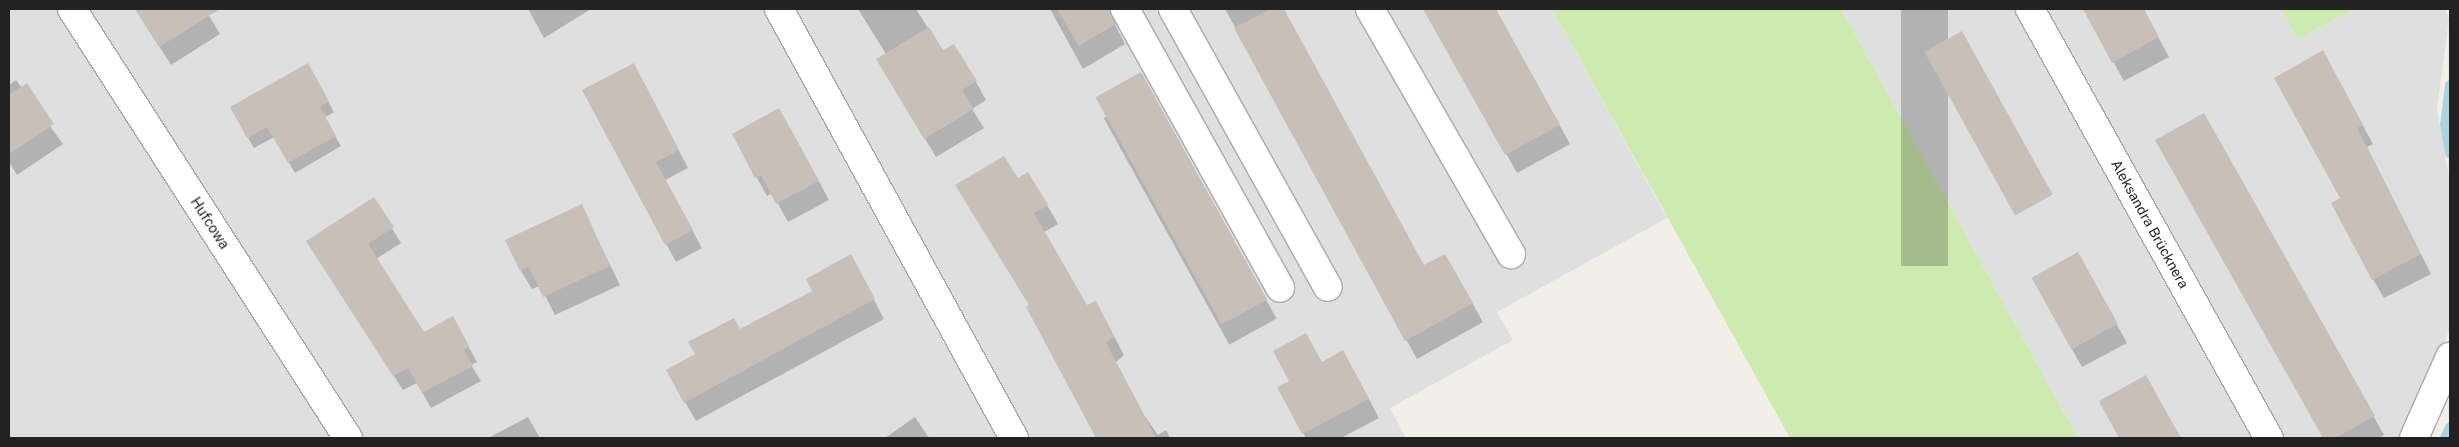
<!DOCTYPE html>
<html>
<head>
<meta charset="utf-8">
<style>
	body { margin:0 }
	#map { position:relative; width:2459px; height:447px; overflow:hidden; background:#f2efe9; font-family:"Public Sans",sans-serif }
	div>[style] { position:absolute }
	.residential>* { inset:0; background:#e0dfdf }
	.grass>* { inset:0; background:#cdebb0 }
	.shadow>* { inset:0; background:#0003; transform-origin:0 0 }
	.stream>* { height:11px; margin:-5.5px; padding:0 5.5px; transform-origin:5.5px; border-radius:5.5px; background:#aad3df }
	.building>* { inset:0; background:#c7bfb8; transform-origin:0 0 }
	.roads { filter:drop-shadow(1px 0 #a9a9a9) drop-shadow(-1px 0 #a9a9a9) drop-shadow(0 1px #a9a9a9) drop-shadow(0 -1px #a9a9a9) }
	.street>* { height:28px; margin:-14px; padding:0 14px; transform-origin:14px; border-radius:14px; background:#fff }
	span { translate:-50% -50%; white-space:nowrap; text-align:center; line-height:1.15; -webkit-text-stroke:4px #fff; paint-order:stroke }
	.street-label { font-size:14px; color:#222 }
	.frame { position:absolute; inset:0; border:10px solid #222; pointer-events:none }
</style>
</head>
<body>
<div id="map">
	<div class="residential">
		<div style="clip-path:polygon(9px 9px,1552px 9px,1667px 218px,1497px 312px,1513px 340px,1390px 408px,1406px 438px,9px 438px)"></div>
		<div style="clip-path:polygon(1841px 9px,2281px 9px,2298px 39px,2355px 9px,2445px 9px,2449px 19px,2437px 109px,2450px 183px,2450px 329px,2400px 438px,2078px 438px)"></div>
	</div>
	<div class="grass">
		<div style="clip-path:polygon(1552px 9px,1841px 9px,2078px 438px,1790px 438px)"></div>
		<div style="clip-path:polygon(2281px 9px,2355px 9px,2298px 39px)"></div>
	</div>
	<div class="shadow">
		<div style="clip-path:polygon(135px 9px,205px 9px,220px 34px,171px 65px)"></div>
		<div style="clip-path:polygon(528px 9px,591px 9px,544px 38px)"></div>
		<div style="clip-path:polygon(858px 9px,916px 9px,943px 52px,976px 82px,986px 100px,972px 109px,984px 128px,936px 157px,888px 78px,886px 54px)"></div>
		<div style="clip-path:polygon(1050px 9px,1107px 9px,1125px 44px,1083px 69px)"></div>
		<div style="clip-path:polygon(1225px 9px,1282px 9px,1424px 267px,1445px 255px,1483px 322px,1417px 359px)"></div>
		<div style="clip-path:polygon(1425px 9px,1495px 9px,1570px 144px,1517px 173px)"></div>
		<div style="left:1901px;top:9px;width:47px;height:257px"></div>
		<div style="clip-path:polygon(2084px 9px,2143px 9px,2169px 57px,2124px 81px)"></div>
		<div style="clip-path:polygon(308px 65px,334px 112px,324px 118px,341px 146px,295px 173px,274px 137px,254px 148px,248px 138px)"></div>
		<div style="clip-path:polygon(2333px 71px,2373px 144px,2367px 147px,2431px 274px,2384px 298px,2373px 279px,2341px 199px)"></div>
		<div style="clip-path:polygon(16px 80px,63px 144px,17px 175px,9px 162px,9px 85px)"></div>
		<div style="clip-path:polygon(643px 82px,688px 168px,665px 180px,702px 248px,676px 262px,583px 91px)"></div>
		<div style="left:1151px;top:92px;width:259px;height:54px;rotate:61deg"></div>
		<div style="clip-path:polygon(2203px 114px,2384px 435px,2379px 438px,2324px 438px,2157px 141px)"></div>
		<div style="clip-path:polygon(790px 128px,829px 200px,788px 222px,772px 193px,767px 196px,733px 135px)"></div>
		<div style="clip-path:polygon(1017px 180px,1047px 205px,1058px 224px,1044px 232px,1087px 307px,1106px 321px,1124px 355px,1116px 362px,1144px 415px,1158px 435px,1166px 430px,1170px 438px,1093px 438px,1097px 436px,1030px 306px)"></div>
		<div style="clip-path:polygon(374px 199px,401px 243px,376px 259px,424px 334px,461px 333px,477px 362px,471px 365px,481px 381px,431px 408px,417px 383px,403px 390px,317px 257px)"></div>
		<div style="clip-path:polygon(581px 206px,620px 285px,555px 315px,540px 286px,532px 289px,521px 271px)"></div>
		<div style="clip-path:polygon(2088px 272px,2127px 343px,2082px 367px,2032px 278px)"></div>
		<div style="clip-path:polygon(861px 275px,884px 319px,696px 421px,685px 402px,740px 330px,814px 291px)"></div>
		<div style="clip-path:polygon(1322px 363px,1354px 371px,1379px 418px,1341px 438px,1306px 438px,1279px 388px)"></div>
		<div style="clip-path:polygon(2156px 396px,2180px 438px,2120px 438px,2100px 402px)"></div>
		<div style="clip-path:polygon(528px 417px,540px 438px,488px 438px)"></div>
		<div style="clip-path:polygon(915px 417px,929px 438px,885px 438px)"></div>
	</div>
	<div class="stream">
		<div style="left:2450px;top:85px;width:39px;rotate:97deg"></div>
		<div style="left:2445px;top:124px;width:29px;rotate:80deg"></div>
		<div style="left:2445px;top:438px;width:12px;rotate:-66deg"></div>
	</div>
	<div class="building">
		<div style="clip-path:polygon(135px 9px,220px 9px,159px 47px)"></div>
		<div style="clip-path:polygon(1057px 9px,1109px 9px,1116px 24px,1079px 46px)"></div>
		<div style="clip-path:polygon(1270px 9px,1284px 9px,1424px 265px,1445px 254px,1473px 303px,1405px 341px,1234px 28px)"></div>
		<div style="clip-path:polygon(1423px 9px,1496px 9px,1560px 125px,1505px 155px)"></div>
		<div style="clip-path:polygon(2083px 9px,2144px 9px,2159px 37px,2112px 63px)"></div>
		<div style="clip-path:polygon(929px 27px,943px 50px,954px 44px,977px 81px,962px 90px,974px 109px,924px 139px,876px 59px)"></div>
		<div style="left:1962px;top:31px;width:187px;height:43px;rotate:61deg"></div>
		<div style="clip-path:polygon(2323px 50px,2363px 125px,2357px 128px,2421px 254px,2372px 280px,2331px 203px,2340px 198px,2274px 78px)"></div>
		<div style="clip-path:polygon(308px 63px,329px 101px,320px 107px,336px 136px,288px 163px,267px 127px,247px 138px,230px 107px)"></div>
		<div style="clip-path:polygon(634px 63px,679px 150px,656px 162px,693px 230px,665px 245px,582px 90px)"></div>
		<div style="left:1141px;top:72px;width:260px;height:52px;rotate:61deg"></div>
		<div style="clip-path:polygon(27px 83px,54px 124px,9px 154px,9px 95px)"></div>
		<div style="clip-path:polygon(779px 108px,819px 181px,776px 204px,761px 175px,755px 178px,732px 134px)"></div>
		<div style="clip-path:polygon(2204px 113px,2375px 416px,2335px 438px,2323px 438px,2155px 140px)"></div>
		<div style="clip-path:polygon(1004px 156px,1018px 178px,1028px 172px,1048px 205px,1034px 213px,1087px 305px,1096px 301px,1114px 336px,1106px 343px,1156px 438px,1096px 438px,1026px 307px,1029px 305px,955px 185px)"></div>
		<div style="clip-path:polygon(374px 197px,394px 227px,368px 244px,424px 332px,453px 316px,469px 346px,464px 350px,473px 366px,422px 393px,408px 368px,393px 376px,306px 241px)"></div>
		<div style="clip-path:polygon(582px 204px,610px 266px,543px 297px,529px 267px,520px 271px,505px 240px)"></div>
		<div style="left:2078px;top:252px;width:82px;height:53px;rotate:61deg"></div>
		<div style="clip-path:polygon(851px 254px,875px 299px,684px 403px,666px 370px,695px 354px,688px 342px,734px 318px,740px 329px,812px 291px,806px 279px)"></div>
		<div style="clip-path:polygon(1306px 333px,1322px 362px,1343px 350px,1369px 399px,1302px 434px,1277px 387px,1289px 381px,1273px 351px)"></div>
		<div style="clip-path:polygon(2146px 375px,2163px 406px,2181px 438px,2119px 438px,2099px 401px)"></div>
	</div>
	<div class="roads">
		<div class="street">
			<div style="left:72px;top:9px;width:510px;rotate:57.24deg"></div>
			<div style="left:779px;top:9px;width:489px;rotate:61.3deg"></div>
			<div style="left:1125px;top:9px;width:319px;rotate:60.9deg"></div>
			<div style="left:1173px;top:9px;width:318px;rotate:60.9deg"></div>
			<div style="left:1370px;top:9px;width:283px;rotate:60.1deg"></div>
			<div style="left:2030px;top:9px;width:491px;rotate:60.9deg"></div>
			<div style="left:2414px;top:438px;width:89px;rotate:-66deg"></div>
		</div>
	</div>
	<div class="street-label">
		<span style="left:210px;top:223px;rotate:57deg">Hufcowa</span>
		<span style="left:2150px;top:224px;rotate:61deg">Aleksandra Brücknera</span>
	</div>
	<div class="frame"></div>
</div>
</body>
</html>
